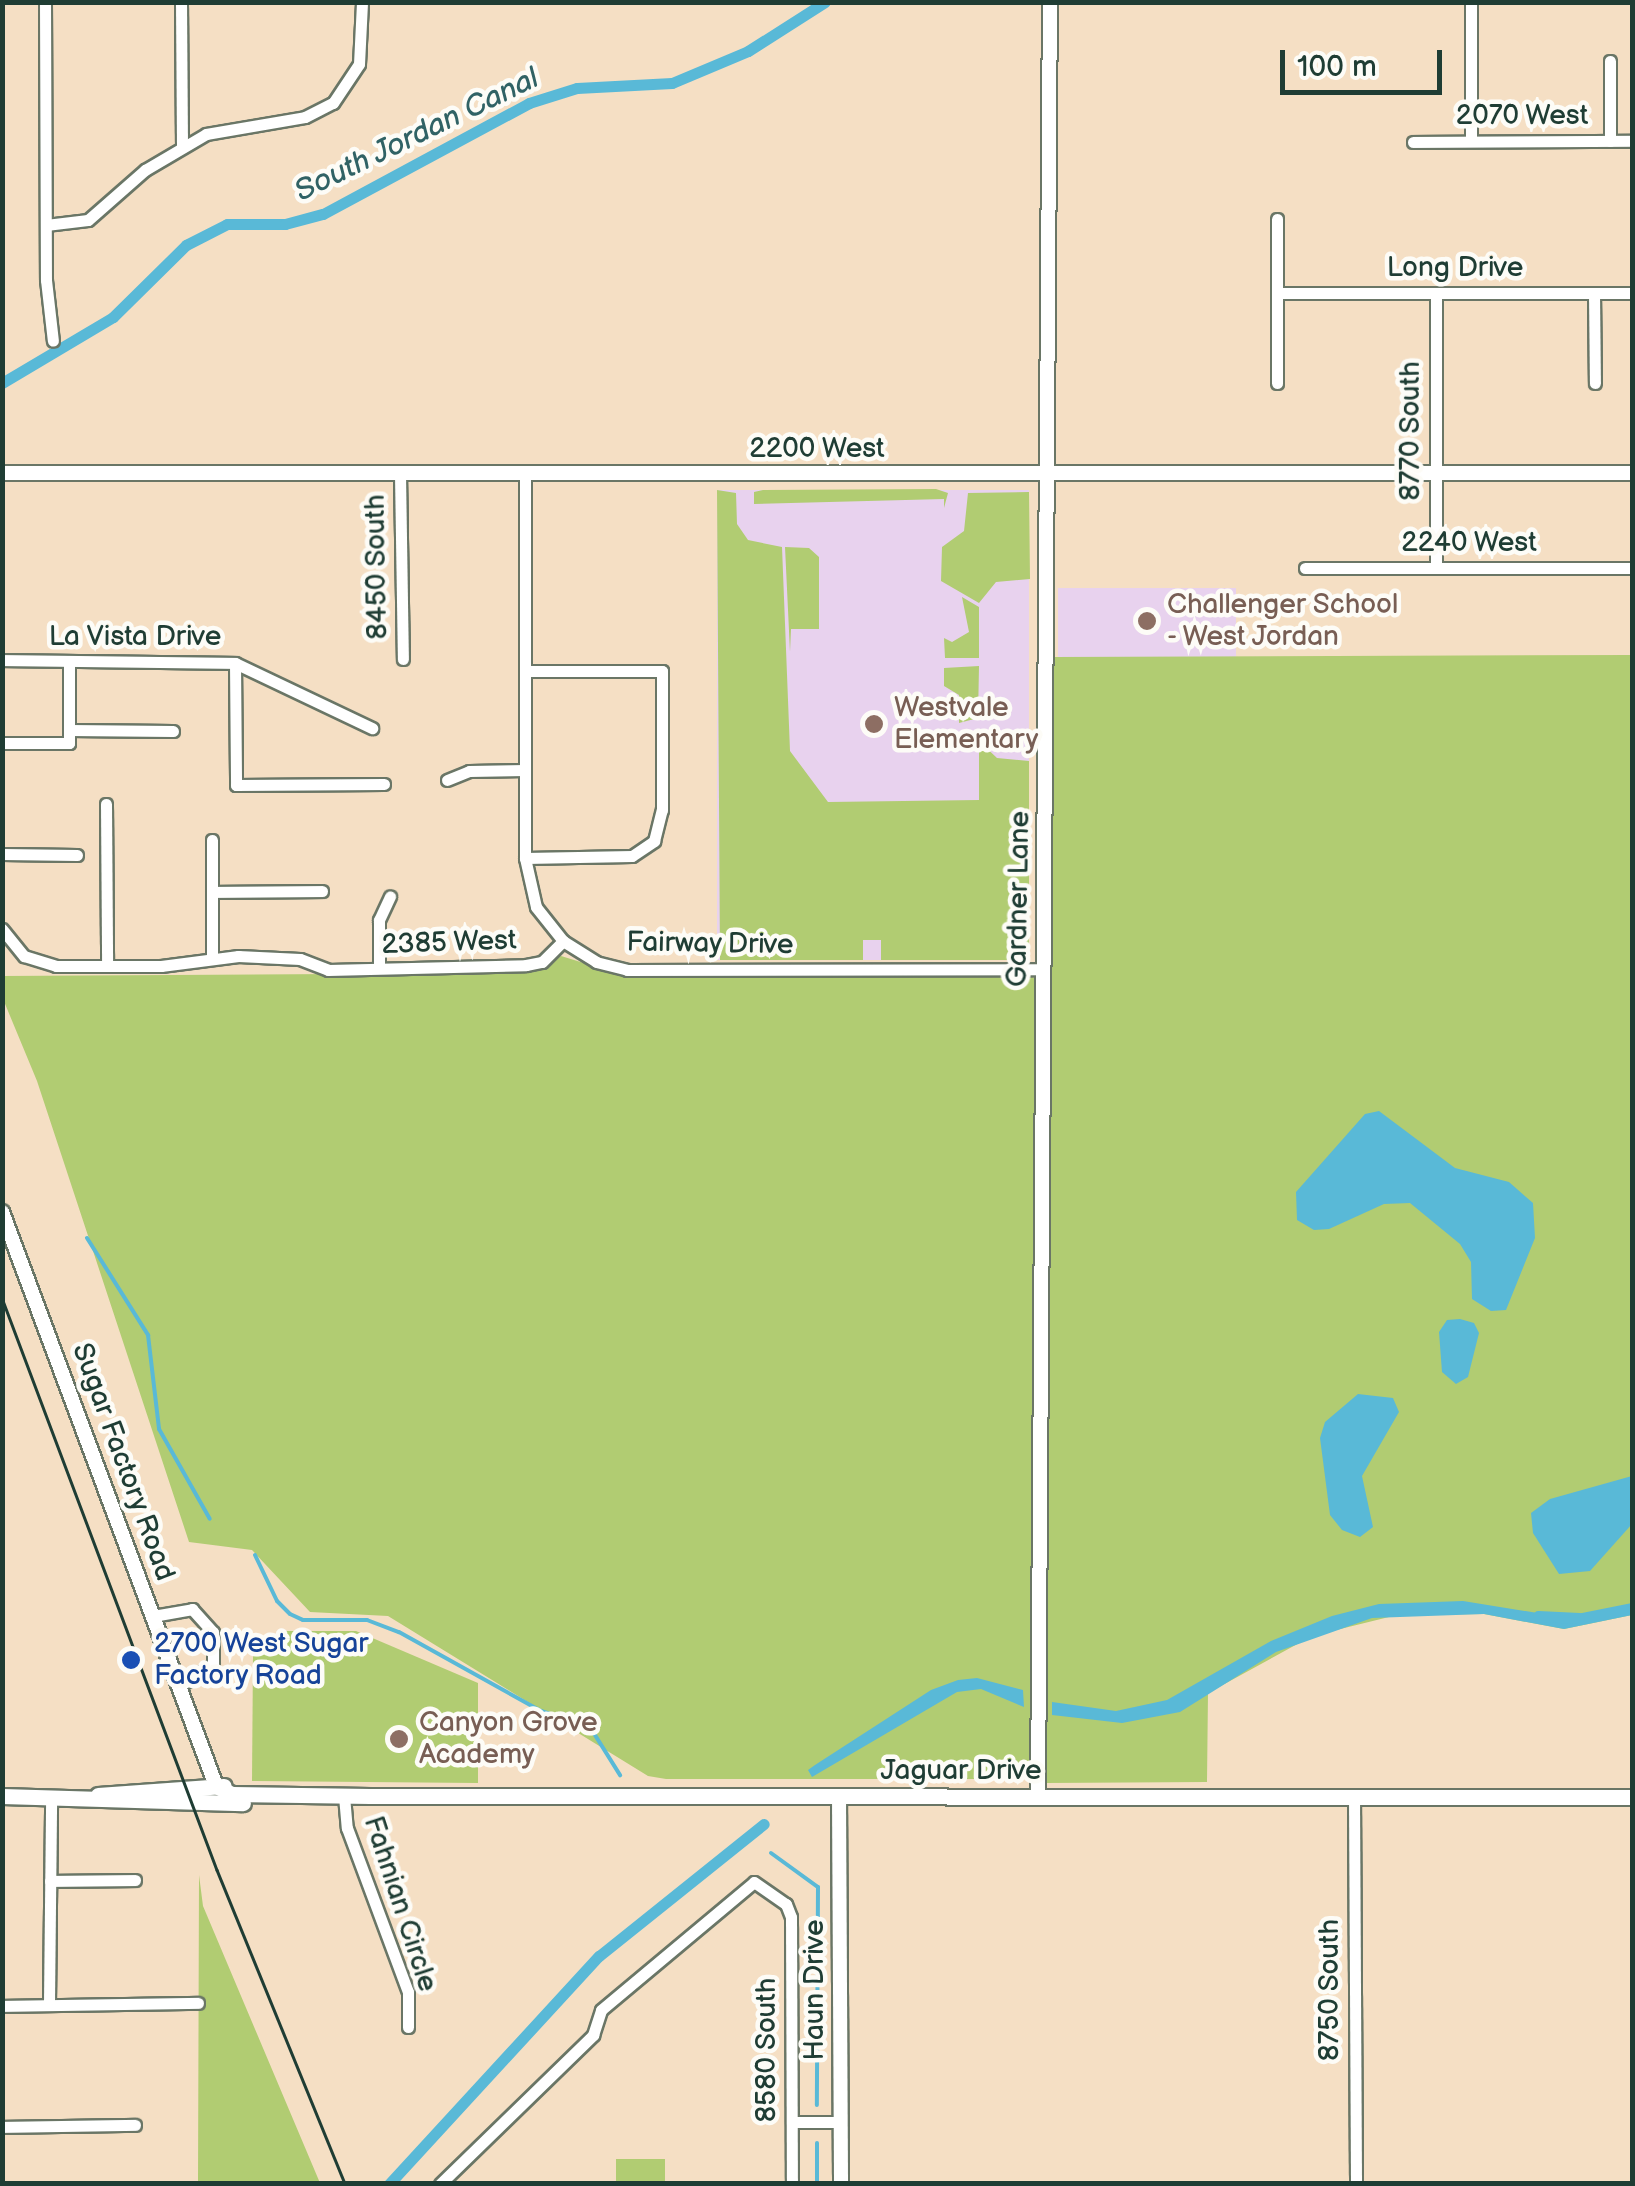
<!DOCTYPE html>
<html>
<head>
<meta charset="utf-8">
<style>
	body { margin:0 }
	#map { position:relative; width:1635px; height:2186px; overflow:hidden; background:#f5dfc4; font-family:"Balsamiq Sans",sans-serif }
	div>[style] { position:absolute }
	.built>* { inset:0; background:#e8d2ee; transform-origin:0 0 }
	.green>* { inset:0; background:#b1cc72; transform-origin:0 0 }
	.water>* { inset:0; background:#59b9d7 }
	.stream>* { height:4px; margin:-2px; padding:0 2px; transform-origin:2px; border-radius:2px; background:#59b9d7 }
	.canal>* { height:11px; margin:-5.5px; padding:0 5.5px; transform-origin:5.5px; border-radius:5.5px; background:#59b9d7 }
	.roads { filter:drop-shadow(2px 0 #6a7666) drop-shadow(-2px 0 #6a7666) drop-shadow(0 2px #6a7666) drop-shadow(0 -2px #6a7666) }
	.minor>* { height:11px; margin:-5.5px; padding:0 5.5px; transform-origin:5.5px; border-radius:5.5px; background:#fff }
	.tertiary>* { height:14px; margin:-7px; padding:0 7px; transform-origin:7px; border-radius:7px; background:#fff }
	.secondary>* { height:15px; margin:-7.5px; padding:0 7.5px; transform-origin:7.5px; border-radius:7.5px; background:#fff }
	.tram>* { height:2.5px; margin:-1.25px; padding:0 1.25px; transform-origin:1.25px; border-radius:1.25px; background:#1f3d34 }
	.dots>* { width:28px; height:28px; translate:-50% -50%; box-sizing:border-box; border:5px solid #fdfcf7; border-radius:50% }
	span { translate:-50% -50%; white-space:nowrap; text-align:center; line-height:1.15; -webkit-text-stroke:9px #fdfcf7; paint-order:stroke }
	.street-label { font-size:28px; color:#1f3d34 }
	.education-label { font-size:28px; color:#785e54 }
	.left { translate:0 -50%; text-align:left }
	.transit-label { font-size:28px; color:#164399 }
	.water-label { font-size:30px; color:#306265; font-style:italic }
	.frame { position:absolute; inset:0; border:5px solid #1f3d34; pointer-events:none }
	.scale { position:absolute; left:1280px; top:50px; width:162px; height:45px; box-sizing:border-box; border:5px solid #1f3d34; border-top:0; padding-left:12px; font-size:30px; line-height:35px; white-space:nowrap; color:#1f3d34; -webkit-text-stroke:8px #fdfcf7; paint-order:stroke }
</style>
</head>
<body>
<div id="map">
	<div class="built">
		<div style="left:717px;top:490px;width:312px;height:470px"></div>
		<div style="left:1058px;top:588px;width:178px;height:69px"></div>
	</div>
	<div class="green">
		<div style="clip-path:polygon(936px 489px,948px 493px,944px 508px,944px 499px,754px 504px,754px 492px,763px 490px)"></div>
		<div style="clip-path:polygon(717px 490px,736px 493px,737px 524px,748px 540px,782px 547px,790px 751px,828px 802px,979px 800px,979px 741px,997px 758px,1029px 761px,1029px 960px,881px 960px,881px 940px,863px 940px,863px 960px,720px 960px)"></div>
		<div style="clip-path:polygon(1029px 492px,1030px 579px,996px 582px,979px 603px,941px 581px,942px 547px,964px 531px,968px 493px)"></div>
		<div style="clip-path:polygon(785px 547px,809px 548px,819px 557px,819px 629px,791px 629px,790px 652px)"></div>
		<div style="clip-path:polygon(962px 597px,979px 607px,979px 658px,945px 658px,944px 638px,952px 642px,969px 632px)"></div>
		<div style="clip-path:polygon(1632px 655px,1632px 1615px,1564px 1629px,1484px 1614px,1397px 1615px,1312px 1636px,1208px 1693px,1207px 1782px,1046px 1783px,1046px 1773px,1024px 1772px,1016px 1779px,666px 1779px,648px 1776px,388px 1616px,310px 1612px,252px 1550px,189px 1542px,37px 1081px,3px 999px,2px 976px,520px 973px,561px 956px,623px 975px,1032px 977px,1045px 982px,1054px 657px)"></div>
		<div style="clip-path:polygon(979px 666px,978px 718px,959px 723px,959px 695px,944px 686px,944px 668px)"></div>
		<div style="clip-path:polygon(279px 1631px,356px 1631px,478px 1683px,478px 1783px,252px 1781px,253px 1656px)"></div>
		<div style="clip-path:polygon(199px 1875px,203px 1906px,320px 2183px,198px 2184px)"></div>
		<div style="left:616px;top:2159px;width:49px;height:24px"></div>
	</div>
	<div class="water">
		<div style="clip-path:polygon(1379px 1111px,1455px 1168px,1509px 1182px,1533px 1203px,1535px 1238px,1506px 1310px,1491px 1311px,1472px 1299px,1471px 1262px,1460px 1244px,1410px 1203px,1384px 1204px,1329px 1229px,1314px 1230px,1297px 1220px,1296px 1192px,1365px 1114px)"></div>
		<div style="clip-path:polygon(1460px 1319px,1474px 1323px,1479px 1333px,1468px 1377px,1456px 1384px,1442px 1372px,1439px 1332px,1447px 1320px)"></div>
		<div style="clip-path:polygon(1358px 1394px,1393px 1398px,1399px 1412px,1362px 1476px,1373px 1527px,1360px 1537px,1342px 1530px,1330px 1515px,1320px 1438px,1325px 1422px)"></div>
		<div style="clip-path:polygon(1632px 1476px,1632px 1524px,1590px 1571px,1559px 1574px,1533px 1533px,1531px 1513px,1550px 1499px)"></div>
		<div style="clip-path:polygon(1463px 1601px,1562px 1617px,1632px 1603px,1632px 1615px,1564px 1629px,1484px 1614px,1372px 1618px,1276px 1652px,1180px 1712px,1122px 1723px,1052px 1715px,1052px 1702px,1116px 1711px,1167px 1700px,1271px 1641px,1332px 1616px,1379px 1604px)"></div>
		<div style="clip-path:polygon(958px 1680px,977px 1678px,1023px 1690px,1024px 1707px,981px 1689px,957px 1692px,812px 1777px,808px 1770px,815px 1765px,931px 1690px)"></div>
	</div>
	<div class="stream">
		<div style="left:87px;top:1238px;width:115px;rotate:57.8deg"></div>
		<div style="left:148px;top:1335px;width:95px;rotate:83.3deg"></div>
		<div style="left:159px;top:1429px;width:103px;rotate:60.5deg"></div>
		<div style="left:255px;top:1555px;width:51px;rotate:64.4deg"></div>
		<div style="left:277px;top:1601px;width:18px;rotate:45deg"></div>
		<div style="left:290px;top:1614px;width:14px;rotate:25deg"></div>
		<div style="left:303px;top:1620px;width:64px"></div>
		<div style="left:367px;top:1620px;width:34px;rotate:21deg"></div>
		<div style="left:399px;top:1632px;width:162px;rotate:29.1deg"></div>
		<div style="left:541px;top:1711px;width:52px;rotate:18.1deg"></div>
		<div style="left:590px;top:1727px;width:57px;rotate:58deg"></div>
		<div style="left:771px;top:1853px;width:58px;rotate:35.9deg"></div>
		<div style="left:818px;top:1887px;width:218px;rotate:90.3deg"></div>
		<div style="left:817px;top:2184px;width:41px;rotate:-90deg"></div>
	</div>
	<div class="canal">
		<div style="left:2px;top:383px;width:129px;rotate:-30.7deg"></div>
		<div style="left:113px;top:317px;width:103px;rotate:-44.6deg"></div>
		<div style="left:186px;top:245px;width:46px;rotate:-27.1deg"></div>
		<div style="left:227px;top:224px;width:58px"></div>
		<div style="left:285px;top:224px;width:39px;rotate:-15deg"></div>
		<div style="left:323px;top:214px;width:234px;rotate:-28.3deg"></div>
		<div style="left:529px;top:103px;width:50px;rotate:-17.4deg"></div>
		<div style="left:577px;top:88px;width:95px;rotate:-3deg"></div>
		<div style="left:672px;top:83px;width:82px;rotate:-22.8deg"></div>
		<div style="left:748px;top:51px;width:91px;rotate:-32.5deg"></div>
		<div style="left:1538px;top:1616px;width:41px;rotate:2.8deg"></div>
		<div style="left:389px;top:2184px;width:310px;rotate:-47.4deg"></div>
		<div style="left:599px;top:1956px;width:211px;rotate:-38.7deg"></div>
	</div>
	<div class="roads">
		<div class="minor">
			<div style="left:45px;top:2px;width:278px;rotate:89.8deg"></div>
			<div style="left:46px;top:280px;width:61px;rotate:83.5deg"></div>
			<div style="left:181px;top:2px;width:143px;rotate:89.6deg"></div>
			<div style="left:1471px;top:2px;width:139px;rotate:90deg"></div>
			<div style="left:1610px;top:61px;width:80px;rotate:90deg"></div>
			<div style="left:1413px;top:142px;width:219px;rotate:-0.3deg"></div>
			<div style="left:46px;top:225px;width:42px;rotate:-6.8deg"></div>
			<div style="left:88px;top:220px;width:76px;rotate:-41.3deg"></div>
			<div style="left:145px;top:170px;width:71px;rotate:-30.5deg"></div>
			<div style="left:206px;top:134px;width:100px;rotate:-9.7deg"></div>
			<div style="left:305px;top:117px;width:31px;rotate:-27deg"></div>
			<div style="left:333px;top:103px;width:47px;rotate:-56.3deg"></div>
			<div style="left:359px;top:64px;width:62px;rotate:-87.2deg"></div>
			<div style="left:1277px;top:293px;width:355px"></div>
			<div style="left:1436px;top:293px;width:275px;rotate:90deg"></div>
			<div style="left:1594px;top:293px;width:90px;rotate:89.4deg"></div>
			<div style="left:1277px;top:383px;width:164px;rotate:-90deg"></div>
			<div style="left:400px;top:474px;width:185px;rotate:89.1deg"></div>
			<div style="left:525px;top:474px;width:384px;rotate:90deg"></div>
			<div style="left:525px;top:858px;width:50px;rotate:77.3deg"></div>
			<div style="left:536px;top:907px;width:43px;rotate:51.5deg"></div>
			<div style="left:563px;top:941px;width:39px;rotate:32deg"></div>
			<div style="left:596px;top:962px;width:32px;rotate:14deg"></div>
			<div style="left:627px;top:970px;width:416px;rotate:-0.1deg"></div>
			<div style="left:1305px;top:568px;width:327px"></div>
			<div style="left:2px;top:660px;width:233px;rotate:0.7deg"></div>
			<div style="left:235px;top:663px;width:152px;rotate:25.4deg"></div>
			<div style="left:235px;top:663px;width:122px;rotate:89.5deg"></div>
			<div style="left:236px;top:785px;width:148px;rotate:-0.4deg"></div>
			<div style="left:69px;top:730px;width:104px;rotate:0.6deg"></div>
			<div style="left:2px;top:743px;width:67px"></div>
			<div style="left:69px;top:743px;width:79px;rotate:-90deg"></div>
			<div style="left:447px;top:780px;width:24px;rotate:-22deg"></div>
			<div style="left:469px;top:771px;width:56px;rotate:-1deg"></div>
			<div style="left:106px;top:804px;width:162px;rotate:89.6deg"></div>
			<div style="left:212px;top:840px;width:119px;rotate:90deg"></div>
			<div style="left:2px;top:854px;width:75px;rotate:0.8deg"></div>
			<div style="left:525px;top:858px;width:107px;rotate:-1.1deg"></div>
			<div style="left:632px;top:856px;width:27px;rotate:-34deg"></div>
			<div style="left:654px;top:841px;width:32px;rotate:-76deg"></div>
			<div style="left:662px;top:810px;width:139px;rotate:-90deg"></div>
			<div style="left:662px;top:671px;width:137px;rotate:180deg"></div>
			<div style="left:212px;top:892px;width:110px;rotate:-0.5deg"></div>
			<div style="left:2px;top:929px;width:35px;rotate:51deg"></div>
			<div style="left:24px;top:956px;width:34px;rotate:17deg"></div>
			<div style="left:56px;top:966px;width:105px"></div>
			<div style="left:161px;top:966px;width:78px;rotate:-7.4deg"></div>
			<div style="left:238px;top:956px;width:62px;rotate:2.8deg"></div>
			<div style="left:300px;top:959px;width:30px;rotate:21deg"></div>
			<div style="left:328px;top:970px;width:198px;rotate:-1.4deg"></div>
			<div style="left:526px;top:965px;width:16px;rotate:-11deg"></div>
			<div style="left:542px;top:962px;width:30px;rotate:-45deg"></div>
			<div style="left:379px;top:964px;width:44px;rotate:-90deg"></div>
			<div style="left:379px;top:920px;width:26px;rotate:-65deg"></div>
			<div style="left:153px;top:1616px;width:40px;rotate:-10deg"></div>
			<div style="left:192px;top:1609px;width:31px;rotate:48deg"></div>
			<div style="left:213px;top:1632px;width:33px;rotate:90deg"></div>
			<div style="left:213px;top:1665px;width:39px;rotate:148deg"></div>
			<div style="left:344px;top:1796px;width:32px;rotate:85deg"></div>
			<div style="left:347px;top:1828px;width:175px;rotate:69.6deg"></div>
			<div style="left:408px;top:1992px;width:35px;rotate:90deg"></div>
			<div style="left:1354px;top:1797px;width:387px;rotate:89.7deg"></div>
			<div style="left:50px;top:1881px;width:85px;rotate:-0.7deg"></div>
			<div style="left:49px;top:2002px;width:205px;rotate:-89.4deg"></div>
			<div style="left:2px;top:2006px;width:196px;rotate:-0.9deg"></div>
			<div style="left:792px;top:2122px;width:48px"></div>
			<div style="left:2px;top:2127px;width:133px;rotate:-0.9deg"></div>
			<div style="left:440px;top:2184px;width:214px;rotate:-44.2deg"></div>
			<div style="left:593px;top:2035px;width:26px;rotate:-72deg"></div>
			<div style="left:601px;top:2010px;width:199px;rotate:-39.9deg"></div>
			<div style="left:754px;top:1882px;width:39px;rotate:35deg"></div>
			<div style="left:786px;top:1904px;width:14px;rotate:69deg"></div>
			<div style="left:791px;top:1917px;width:267px;rotate:89.8deg"></div>
		</div>
		<div class="tertiary">
			<div style="left:2px;top:473px;width:1630px"></div>
			<div style="left:2px;top:1212px;width:613px;rotate:69.55deg"></div>
			<div style="left:839px;top:1796px;width:388px;rotate:89.7deg"></div>
			<div style="left:1038px;top:1797px;width:1795px;rotate:-89.62deg"></div>
		</div>
		<div class="secondary">
			<div style="left:216px;top:1786px;width:18px;rotate:27deg"></div>
			<div style="left:232px;top:1794px;width:138px;rotate:0.8deg"></div>
			<div style="left:370px;top:1796px;width:1262px;rotate:0.05deg"></div>
			<div style="left:98px;top:1795px;width:126px;rotate:-4.1deg"></div>
			<div style="left:2px;top:1796px;width:241px;rotate:1.7deg"></div>
		</div>
	</div>
	<div class="tram">
		<div style="left:2px;top:1298px;width:611px;rotate:69.4deg"></div>
		<div style="left:217px;top:1870px;width:339px;rotate:67.8deg"></div>
	</div>
	<div class="dots">
		<div style="left:1147px;top:621px;background:#8d6e63"></div>
		<div style="left:874px;top:724px;background:#8d6e63"></div>
		<div style="left:131px;top:1660px;background:#1a4fb4"></div>
		<div style="left:399px;top:1739px;background:#8d6e63"></div>
	</div>
	<div class="street-label">
		<span style="left:1522px;top:116px">2070 West</span>
		<span style="left:1455px;top:268px">Long Drive</span>
		<span style="left:1411px;top:431px;rotate:-90deg">8770 South</span>
		<span style="left:817px;top:449px">2200 West</span>
		<span style="left:1469px;top:543px">2240 West</span>
		<span style="left:377px;top:567px;rotate:-91deg">8450 South</span>
		<span style="left:135px;top:637px">La Vista Drive</span>
		<span style="left:1019px;top:899px;rotate:-89deg">Gardner Lane</span>
		<span style="left:449px;top:943px;rotate:-2deg">2385 West</span>
		<span style="left:710px;top:944px;rotate:1deg">Fairway Drive</span>
		<span style="left:123px;top:1462px;rotate:70deg">Sugar Factory Road</span>
		<span style="left:961px;top:1771px">Jaguar Drive</span>
		<span style="left:400px;top:1904px;rotate:72deg">Fahnian Circle</span>
		<span style="left:815px;top:1990px;rotate:-90deg">Haun Drive</span>
		<span style="left:1330px;top:1990px;rotate:-90deg">8750 South</span>
		<span style="left:767px;top:2050px;rotate:-90deg">8580 South</span>
	</div>
	<div class="education-label">
		<span class="left" style="left:1167px;top:621px">Challenger School<br>- West Jordan</span>
		<span class="left" style="left:894px;top:724px">Westvale<br>Elementary</span>
		<span class="left" style="left:419px;top:1739px">Canyon Grove<br>Academy</span>
	</div>
	<div class="transit-label">
		<span class="left" style="left:154px;top:1660px">2700 West Sugar<br>Factory Road</span>
	</div>
	<div class="water-label">
		<span style="left:417px;top:135px;rotate:-26deg">South Jordan Canal</span>
	</div>
	<div class="frame"></div>
	<div class="scale">100 m</div>
</div>
</body>
</html>
